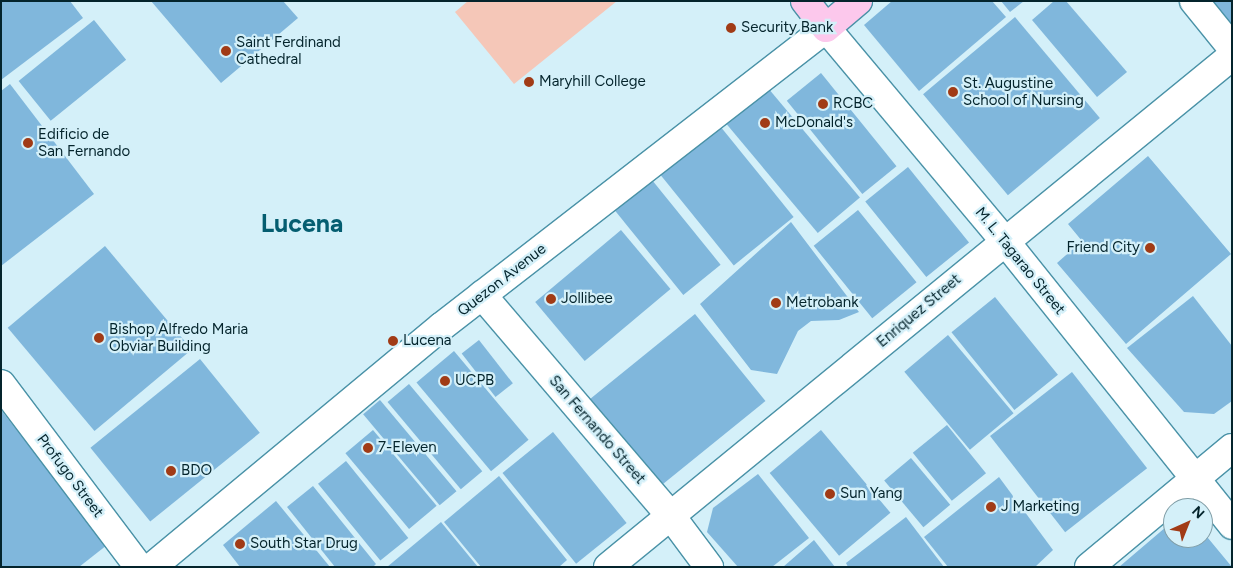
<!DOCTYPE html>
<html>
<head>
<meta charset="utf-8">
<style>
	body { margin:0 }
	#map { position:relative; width:1233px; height:568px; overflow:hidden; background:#d4f0f9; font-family:Figtree,sans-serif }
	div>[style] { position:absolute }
	.green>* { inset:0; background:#f5c7b8 }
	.building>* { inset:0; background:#80b7dc; transform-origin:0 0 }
	.roads { filter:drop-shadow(1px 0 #4a92a7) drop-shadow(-1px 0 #4a92a7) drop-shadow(0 1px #4a92a7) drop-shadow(0 -1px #4a92a7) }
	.minor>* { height:28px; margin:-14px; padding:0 14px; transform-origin:14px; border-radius:14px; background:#fff }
	.secondary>* { height:28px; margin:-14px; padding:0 14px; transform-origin:14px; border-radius:14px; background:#fff }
	.primary>* { height:28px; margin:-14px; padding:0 14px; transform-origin:14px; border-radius:14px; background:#fcc8ec }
	.dots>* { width:14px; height:14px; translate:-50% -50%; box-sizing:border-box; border:2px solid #d4f0f9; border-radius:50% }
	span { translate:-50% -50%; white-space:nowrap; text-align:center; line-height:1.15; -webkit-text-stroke:4.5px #d4f0f9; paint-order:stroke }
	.poi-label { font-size:15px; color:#04242c }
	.left { translate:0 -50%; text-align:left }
	.right { translate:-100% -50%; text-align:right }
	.street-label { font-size:15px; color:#04242c }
	.town-label { font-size:25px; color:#045d70; font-weight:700 }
	.frame { position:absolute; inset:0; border:2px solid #04242c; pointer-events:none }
	.north { position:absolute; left:1163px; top:498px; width:50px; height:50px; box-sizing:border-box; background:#d4f0f9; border:1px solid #819ea7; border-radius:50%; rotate:44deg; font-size:14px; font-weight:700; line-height:20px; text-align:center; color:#04242c }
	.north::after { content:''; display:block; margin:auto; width:18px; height:22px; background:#a13b16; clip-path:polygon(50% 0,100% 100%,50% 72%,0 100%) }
</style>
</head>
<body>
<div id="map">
	<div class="green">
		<div style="clip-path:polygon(468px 1px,617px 1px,514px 84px,455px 12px)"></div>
	</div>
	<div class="building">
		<div style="clip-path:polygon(1px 1px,70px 1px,83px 18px,1px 80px)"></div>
		<div style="clip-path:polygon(151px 1px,283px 1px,298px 18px,221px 83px)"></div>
		<div style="clip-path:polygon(892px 1px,992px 1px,1006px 17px,919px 91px,864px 25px)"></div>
		<div style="clip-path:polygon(1001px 1px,1024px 1px,1010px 12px)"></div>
		<div style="clip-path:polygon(1054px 1px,1066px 1px,1127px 72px,1097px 97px,1032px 20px)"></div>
		<div style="clip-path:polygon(1212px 1px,1232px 1px,1232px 24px)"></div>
		<div style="left:1015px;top:17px;width:132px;height:120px;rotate:50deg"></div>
		<div style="left:94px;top:20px;width:51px;height:97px;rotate:51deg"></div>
		<div style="left:821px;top:73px;width:120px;height:44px;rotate:51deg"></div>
		<div style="clip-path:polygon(10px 84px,94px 194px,1px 266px,1px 91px)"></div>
		<div style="left:768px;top:88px;width:143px;height:55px;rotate:50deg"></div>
		<div style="left:720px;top:126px;width:117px;height:77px;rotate:51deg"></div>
		<div style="clip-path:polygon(1148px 156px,1231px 254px,1126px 344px,1057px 263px,1082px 241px,1068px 224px)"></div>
		<div style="left:908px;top:167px;width:97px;height:55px;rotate:51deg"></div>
		<div style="left:652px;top:180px;width:109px;height:48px;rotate:51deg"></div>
		<div style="left:858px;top:210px;width:93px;height:57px;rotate:51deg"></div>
		<div style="clip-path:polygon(791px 222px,859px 312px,839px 320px,811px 321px,798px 331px,777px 374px,751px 370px,700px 304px)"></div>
		<div style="left:621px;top:230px;width:77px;height:112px;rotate:50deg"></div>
		<div style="left:105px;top:246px;width:135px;height:127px;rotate:50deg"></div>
		<div style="clip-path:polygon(1193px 296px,1232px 346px,1232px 401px,1214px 414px,1184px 412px,1127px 348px)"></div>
		<div style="left:995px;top:297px;width:100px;height:56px;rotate:51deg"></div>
		<div style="left:695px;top:314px;width:112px;height:137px;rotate:51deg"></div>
		<div style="left:948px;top:335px;width:102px;height:57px;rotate:50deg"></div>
		<div style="left:479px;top:340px;width:55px;height:22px;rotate:52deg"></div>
		<div style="left:454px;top:351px;width:116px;height:49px;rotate:50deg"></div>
		<div style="left:200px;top:359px;width:95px;height:141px;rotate:51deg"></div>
		<div style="left:1072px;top:372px;width:122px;height:104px;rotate:52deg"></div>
		<div style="left:409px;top:384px;width:114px;height:28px;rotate:50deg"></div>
		<div style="left:380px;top:400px;width:119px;height:22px;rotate:50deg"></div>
		<div style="clip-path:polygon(1px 410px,107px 545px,79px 567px,1px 567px)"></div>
		<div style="left:947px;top:425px;width:62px;height:44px;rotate:51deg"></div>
		<div style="left:373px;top:430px;width:99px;height:36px;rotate:50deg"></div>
		<div style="left:821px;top:430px;width:108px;height:67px;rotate:50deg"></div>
		<div style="left:553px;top:432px;width:117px;height:65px;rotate:51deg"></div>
		<div style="left:911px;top:458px;width:61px;height:35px;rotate:50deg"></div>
		<div style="left:346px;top:461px;width:99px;height:36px;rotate:51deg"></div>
		<div style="clip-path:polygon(758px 474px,809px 538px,772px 567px,738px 567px,707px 532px,713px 508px)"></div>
		<div style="clip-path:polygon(499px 476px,567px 560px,559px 567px,481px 567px,444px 522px)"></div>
		<div style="clip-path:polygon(999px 477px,1053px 550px,1035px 567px,948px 567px,924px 537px)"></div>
		<div style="clip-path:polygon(313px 486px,376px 564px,373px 567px,335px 567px,287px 507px)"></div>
		<div style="clip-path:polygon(276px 501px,330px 567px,240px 567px,223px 545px)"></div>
		<div style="clip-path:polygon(906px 517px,944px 567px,848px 567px,846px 563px)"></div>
		<div style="clip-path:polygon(1173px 521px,1173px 538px,1203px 538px,1203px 532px,1232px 567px,1119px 567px)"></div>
		<div style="clip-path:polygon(441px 522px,478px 567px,387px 567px)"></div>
		<div style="clip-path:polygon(814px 540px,835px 567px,783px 567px)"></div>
	</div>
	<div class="roads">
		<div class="minor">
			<div style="left:1194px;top:1px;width:60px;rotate:51deg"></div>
			<div style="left:826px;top:28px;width:277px;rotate:50deg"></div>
			<div style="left:1004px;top:240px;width:365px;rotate:51.3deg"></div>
			<div style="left:482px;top:295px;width:291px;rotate:49.5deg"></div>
			<div style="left:671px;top:516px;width:64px;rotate:53.3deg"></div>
			<div style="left:1px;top:384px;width:229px;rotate:53deg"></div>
			<div style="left:608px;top:567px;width:807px;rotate:-39.31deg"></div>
		</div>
		<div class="secondary">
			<div style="left:152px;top:567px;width:376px;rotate:-39.7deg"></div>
			<div style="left:441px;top:327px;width:487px;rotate:-37.8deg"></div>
			<div style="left:1089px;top:567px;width:186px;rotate:-39.8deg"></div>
		</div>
		<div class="primary">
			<div style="left:805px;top:1px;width:34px;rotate:52deg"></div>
			<div style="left:826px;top:28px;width:42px;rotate:-40.2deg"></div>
		</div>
	</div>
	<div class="dots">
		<div style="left:731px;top:28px;background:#a13b16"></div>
		<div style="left:226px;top:51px;background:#a13b16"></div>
		<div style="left:529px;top:82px;background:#a13b16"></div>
		<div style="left:953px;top:92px;background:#a13b16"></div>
		<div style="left:823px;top:104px;background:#a13b16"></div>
		<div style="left:765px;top:123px;background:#a13b16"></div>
		<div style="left:28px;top:143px;background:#a13b16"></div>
		<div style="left:1150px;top:248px;background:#a13b16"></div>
		<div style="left:551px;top:299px;background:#a13b16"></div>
		<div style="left:776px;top:303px;background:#a13b16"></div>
		<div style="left:99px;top:338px;background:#a13b16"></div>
		<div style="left:393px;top:341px;background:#a13b16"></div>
		<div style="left:445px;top:381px;background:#a13b16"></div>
		<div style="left:368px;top:448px;background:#a13b16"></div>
		<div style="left:171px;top:471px;background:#a13b16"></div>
		<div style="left:830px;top:494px;background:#a13b16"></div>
		<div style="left:991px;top:507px;background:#a13b16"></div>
		<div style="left:240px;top:544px;background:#a13b16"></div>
	</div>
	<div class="poi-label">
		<span class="left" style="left:741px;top:28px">Security Bank</span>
		<span class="left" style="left:236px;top:51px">Saint Ferdinand<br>Cathedral</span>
		<span class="left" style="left:539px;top:82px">Maryhill College</span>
		<span class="left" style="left:963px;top:92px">St. Augustine<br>School of Nursing</span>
		<span class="left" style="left:833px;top:104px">RCBC</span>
		<span class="left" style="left:775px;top:123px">McDonald's</span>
		<span class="left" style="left:38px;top:143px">Edificio de<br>San Fernando</span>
		<span class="right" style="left:1140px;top:248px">Friend City</span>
		<span class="left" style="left:561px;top:299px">Jollibee</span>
		<span class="left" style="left:786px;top:303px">Metrobank</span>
		<span class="left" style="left:109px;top:338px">Bishop Alfredo Maria<br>Obviar Building</span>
		<span class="left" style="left:403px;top:341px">Lucena</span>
		<span class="left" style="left:455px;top:381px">UCPB</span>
		<span class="left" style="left:378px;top:448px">7-Eleven</span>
		<span class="left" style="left:181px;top:471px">BDO</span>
		<span class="left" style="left:840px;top:494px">Sun Yang</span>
		<span class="left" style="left:1001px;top:507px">J Marketing</span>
		<span class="left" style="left:250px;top:544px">South Star Drug</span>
	</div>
	<div class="street-label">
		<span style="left:1020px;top:261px;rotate:51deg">M. L. Tagarao Street</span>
		<span style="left:502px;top:280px;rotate:-38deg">Quezon Avenue</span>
		<span style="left:919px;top:311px;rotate:-40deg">Enriquez Street</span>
		<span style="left:597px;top:430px;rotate:49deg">San Fernando Street</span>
		<span style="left:70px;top:476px;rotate:53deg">Profugo Street</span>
	</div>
	<div class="town-label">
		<span style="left:302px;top:223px">Lucena</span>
	</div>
	<div class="frame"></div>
	<div class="north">N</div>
</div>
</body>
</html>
